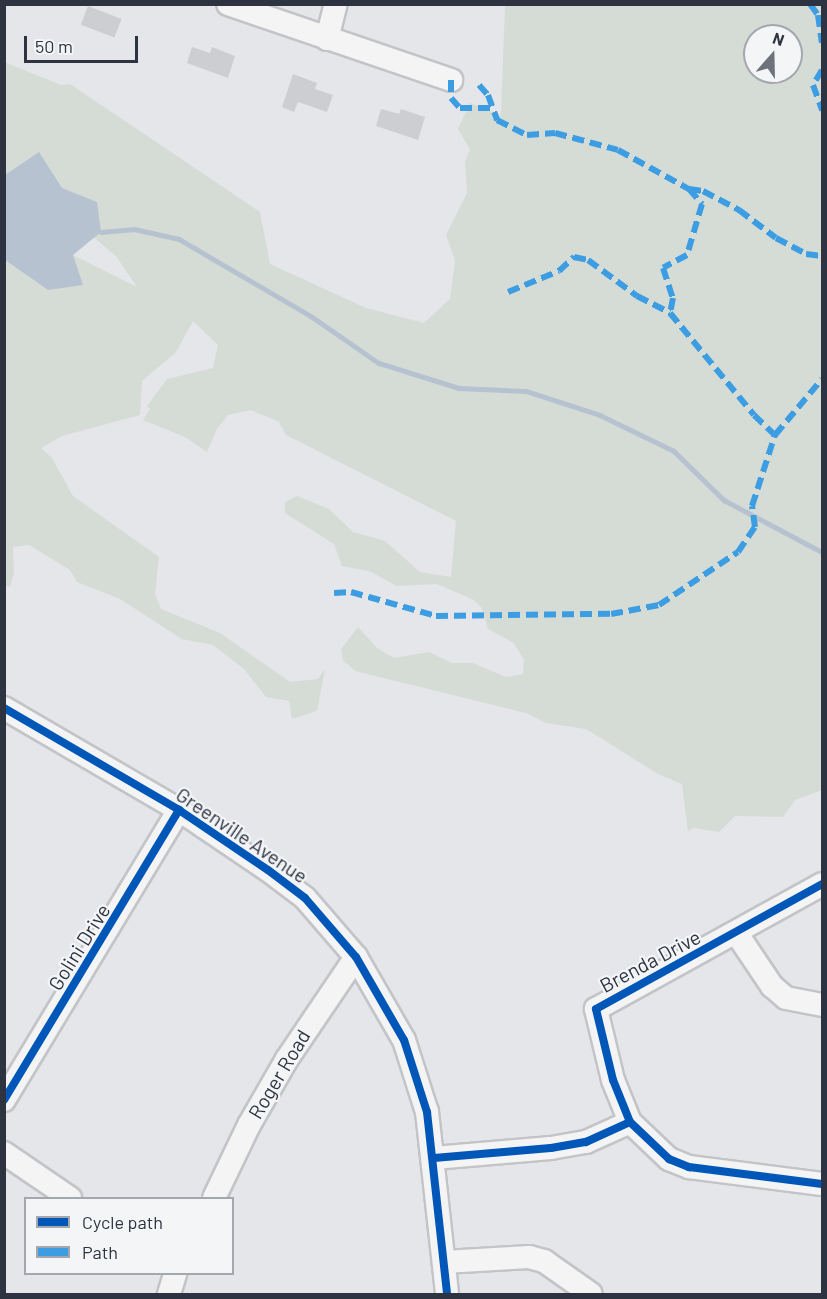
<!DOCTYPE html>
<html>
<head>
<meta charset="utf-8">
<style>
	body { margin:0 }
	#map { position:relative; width:827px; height:1299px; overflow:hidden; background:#e4e6e9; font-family:Barlow,sans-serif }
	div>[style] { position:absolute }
	.green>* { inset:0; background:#d5dcd5 }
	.water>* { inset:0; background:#b6c2d0 }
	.stream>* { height:4.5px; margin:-2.25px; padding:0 2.25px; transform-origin:2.25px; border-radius:2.25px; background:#b6c2d0 }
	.building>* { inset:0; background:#cdced1; transform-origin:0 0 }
	.roads { filter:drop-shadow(2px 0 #c3c4c7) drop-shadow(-2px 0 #c3c4c7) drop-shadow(0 2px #c3c4c7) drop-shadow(0 -2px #c3c4c7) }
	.minor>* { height:22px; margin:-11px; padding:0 11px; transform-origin:11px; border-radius:11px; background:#f4f4f5 }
	.quiet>* { height:6px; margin-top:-3px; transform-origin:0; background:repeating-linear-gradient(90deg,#3d9de3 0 12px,transparent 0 18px) }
	.cycleway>* { height:8px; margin:-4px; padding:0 4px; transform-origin:4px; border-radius:4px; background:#0057b8 }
	span { translate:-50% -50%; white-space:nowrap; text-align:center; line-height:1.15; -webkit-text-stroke:4.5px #f3f5f7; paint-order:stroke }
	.street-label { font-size:20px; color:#2d3340 }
	.frame { position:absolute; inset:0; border:6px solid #2d3340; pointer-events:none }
	.legend { position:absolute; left:24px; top:1197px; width:210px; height:78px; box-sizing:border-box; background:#f3f5f7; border:2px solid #a4a7ae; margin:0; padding:8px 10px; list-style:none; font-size:18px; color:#2d3340 }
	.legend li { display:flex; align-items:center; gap:12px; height:30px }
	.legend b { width:30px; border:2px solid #a4a7ae }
	.north { position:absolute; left:743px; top:24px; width:60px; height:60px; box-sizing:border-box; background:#f3f5f7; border:2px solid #a4a7ae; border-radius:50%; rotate:20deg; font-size:16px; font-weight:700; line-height:24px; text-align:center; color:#2d3340 }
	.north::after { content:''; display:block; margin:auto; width:21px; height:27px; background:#6d727b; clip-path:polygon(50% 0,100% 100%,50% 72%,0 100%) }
	.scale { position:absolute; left:24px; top:36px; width:114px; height:27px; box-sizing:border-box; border:3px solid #2d3340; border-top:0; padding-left:8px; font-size:18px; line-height:21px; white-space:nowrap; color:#2d3340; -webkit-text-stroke:4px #f3f5f7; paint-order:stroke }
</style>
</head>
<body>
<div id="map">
	<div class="green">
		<div style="clip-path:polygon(evenodd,505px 5px,822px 5px,822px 790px,795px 800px,783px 817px,735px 816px,719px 832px,693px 828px,688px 832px,682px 784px,658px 774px,586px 729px,546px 723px,526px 713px,355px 671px,343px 660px,341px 649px,358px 627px,377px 648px,394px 658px,429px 652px,452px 663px,473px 663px,506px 677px,523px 674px,524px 660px,514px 643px,488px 629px,482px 608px,474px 600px,437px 584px,397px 586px,369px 571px,342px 566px,334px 544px,285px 513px,285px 502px,297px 496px,329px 509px,353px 532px,385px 541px,420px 572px,451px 577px,456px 521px,286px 435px,279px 422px,251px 410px,228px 415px,217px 429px,207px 452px,185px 437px,143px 420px,150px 409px,147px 406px,167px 379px,213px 368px,218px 345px,193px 321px,176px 352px,142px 381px,140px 415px,62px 436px,41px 448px,52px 458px,73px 496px,159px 557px,155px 594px,161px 609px,220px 633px,290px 682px,318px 679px,325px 669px,317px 711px,292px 719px,289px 701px,266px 697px,244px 669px,213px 645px,182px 639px,120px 599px,77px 582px,70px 570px,29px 545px,13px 547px,14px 573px,10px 587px,5px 585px,5px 260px,48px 290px,73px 255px,137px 287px,116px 256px,87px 232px,5px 216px,4px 62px,61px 85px,70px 84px,260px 212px,270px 264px,366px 308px,424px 323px,450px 299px,455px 261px,446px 235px,467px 193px,465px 162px,470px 149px,458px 129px,470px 103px,501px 115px,505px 5px,755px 36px,791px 36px,791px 72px,755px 72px,755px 36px)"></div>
	</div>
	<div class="water">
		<div style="clip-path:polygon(39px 152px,62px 188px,97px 202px,101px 232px,73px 255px,83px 285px,48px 290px,5px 260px,5px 175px)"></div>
	</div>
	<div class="stream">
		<div style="left:101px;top:232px;width:33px;rotate:-5deg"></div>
		<div style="left:134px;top:229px;width:46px;rotate:12.5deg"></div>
		<div style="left:179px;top:239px;width:153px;rotate:30.3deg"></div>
		<div style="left:311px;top:316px;width:83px;rotate:34.7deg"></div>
		<div style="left:379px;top:363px;width:84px;rotate:17.4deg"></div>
		<div style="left:459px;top:388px;width:67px;rotate:2.6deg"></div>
		<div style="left:526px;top:391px;width:78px;rotate:18deg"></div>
		<div style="left:600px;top:415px;width:82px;rotate:25.9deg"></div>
		<div style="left:674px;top:451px;width:70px;rotate:44.4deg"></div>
		<div style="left:724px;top:500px;width:111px;rotate:28deg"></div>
	</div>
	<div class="building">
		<div style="left:88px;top:6px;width:36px;height:20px;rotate:21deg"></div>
		<div style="clip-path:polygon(192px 47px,210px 53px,212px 47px,235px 56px,228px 78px,187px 63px)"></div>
		<div style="clip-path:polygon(293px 74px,317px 83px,315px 89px,333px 95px,327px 112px,298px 102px,294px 112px,282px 107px)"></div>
		<div style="clip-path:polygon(381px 109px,399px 114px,401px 109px,425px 117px,418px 140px,376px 126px)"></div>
	</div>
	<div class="roads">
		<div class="minor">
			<div style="left:228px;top:4px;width:236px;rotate:18.8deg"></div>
			<div style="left:327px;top:39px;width:36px;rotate:-76deg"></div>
			<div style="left:4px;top:708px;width:203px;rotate:30.2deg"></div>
			<div style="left:179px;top:810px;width:107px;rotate:34deg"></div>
			<div style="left:268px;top:870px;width:46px;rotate:37.1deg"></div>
			<div style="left:305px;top:898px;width:78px;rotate:49.2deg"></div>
			<div style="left:356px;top:957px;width:96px;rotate:60deg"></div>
			<div style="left:404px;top:1040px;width:76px;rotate:72.3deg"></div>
			<div style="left:427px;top:1112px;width:183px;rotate:83.7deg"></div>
			<div style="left:737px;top:934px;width:63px;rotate:56.1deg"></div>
			<div style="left:772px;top:986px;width:18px;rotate:41deg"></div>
			<div style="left:786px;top:998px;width:37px;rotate:11deg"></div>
			<div style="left:4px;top:1100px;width:339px;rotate:-58.9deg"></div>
			<div style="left:630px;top:1122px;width:45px;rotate:-112deg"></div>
			<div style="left:613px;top:1080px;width:73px;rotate:-103.5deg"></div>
			<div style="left:596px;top:1009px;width:258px;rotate:-28.9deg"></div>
			<div style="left:4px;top:1153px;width:80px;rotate:34.3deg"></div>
			<div style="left:434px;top:1158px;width:117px;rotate:-4.9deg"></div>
			<div style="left:551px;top:1148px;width:36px;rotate:-10deg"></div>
			<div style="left:586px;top:1142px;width:48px;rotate:-24.4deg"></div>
			<div style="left:630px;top:1122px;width:54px;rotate:43.5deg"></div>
			<div style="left:669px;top:1159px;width:22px;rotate:22deg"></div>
			<div style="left:689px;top:1167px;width:134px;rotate:7.3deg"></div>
			<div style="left:214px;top:1198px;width:81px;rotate:-64.4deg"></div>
			<div style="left:249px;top:1125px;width:76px;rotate:-60.1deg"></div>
			<div style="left:287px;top:1059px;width:123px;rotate:-55.9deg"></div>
			<div style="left:444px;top:1262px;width:85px;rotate:-3.4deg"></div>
			<div style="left:529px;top:1257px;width:16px;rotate:15deg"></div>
			<div style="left:544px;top:1261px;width:57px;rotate:35.1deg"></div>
			<div style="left:169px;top:1294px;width:21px;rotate:-73deg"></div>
		</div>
	</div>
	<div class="quiet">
		<div style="left:810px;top:4px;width:14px;rotate:54deg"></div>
		<div style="left:818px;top:15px;width:28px;rotate:82deg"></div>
		<div style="left:822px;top:70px;width:17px;rotate:121deg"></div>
		<div style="left:813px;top:85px;width:27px;rotate:70deg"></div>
		<div style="left:451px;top:80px;width:18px;rotate:90deg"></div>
		<div style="left:451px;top:98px;width:13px;rotate:48deg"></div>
		<div style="left:460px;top:108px;width:30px"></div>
		<div style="left:479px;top:85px;width:13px;rotate:48deg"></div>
		<div style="left:488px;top:95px;width:27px;rotate:70deg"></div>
		<div style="left:497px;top:120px;width:34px;rotate:27deg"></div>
		<div style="left:527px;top:135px;width:28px;rotate:-4deg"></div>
		<div style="left:555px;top:133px;width:65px;rotate:15.1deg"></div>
		<div style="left:618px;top:150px;width:81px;rotate:28.8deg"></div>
		<div style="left:689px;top:189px;width:20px;rotate:49deg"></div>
		<div style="left:702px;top:204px;width:53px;rotate:106.4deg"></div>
		<div style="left:687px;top:255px;width:27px;rotate:152deg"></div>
		<div style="left:663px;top:268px;width:32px;rotate:72deg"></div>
		<div style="left:673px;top:298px;width:15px;rotate:101deg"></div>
		<div style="left:689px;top:189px;width:14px;rotate:8deg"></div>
		<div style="left:703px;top:191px;width:41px;rotate:27.8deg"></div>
		<div style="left:739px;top:210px;width:46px;rotate:37.1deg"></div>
		<div style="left:776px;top:238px;width:34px;rotate:28deg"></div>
		<div style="left:806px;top:254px;width:16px;rotate:7deg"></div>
		<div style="left:508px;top:292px;width:55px;rotate:-22.4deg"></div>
		<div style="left:559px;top:271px;width:21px;rotate:-43deg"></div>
		<div style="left:574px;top:257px;width:14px;rotate:12deg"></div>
		<div style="left:588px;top:260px;width:61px;rotate:36.3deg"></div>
		<div style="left:637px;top:296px;width:37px;rotate:27deg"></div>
		<div style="left:670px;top:313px;width:132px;rotate:50.5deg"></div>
		<div style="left:754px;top:415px;width:29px;rotate:44deg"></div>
		<div style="left:334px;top:593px;width:17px;rotate:-3deg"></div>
		<div style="left:351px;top:592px;width:88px;rotate:15.8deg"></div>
		<div style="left:436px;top:616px;width:175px;rotate:-0.7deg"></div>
		<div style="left:611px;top:614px;width:49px;rotate:-10.6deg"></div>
		<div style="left:659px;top:605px;width:95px;rotate:-33.9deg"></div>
		<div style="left:738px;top:552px;width:30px;rotate:-56deg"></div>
		<div style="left:755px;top:527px;width:21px;rotate:-98deg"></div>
		<div style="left:752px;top:506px;width:75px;rotate:-72.1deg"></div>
		<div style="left:775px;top:435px;width:73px;rotate:-50deg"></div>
	</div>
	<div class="cycleway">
		<div style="left:4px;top:708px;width:203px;rotate:30.2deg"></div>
		<div style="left:179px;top:810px;width:107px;rotate:34deg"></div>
		<div style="left:268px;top:870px;width:46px;rotate:37.1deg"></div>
		<div style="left:305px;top:898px;width:78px;rotate:49.2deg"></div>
		<div style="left:356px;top:957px;width:96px;rotate:60deg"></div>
		<div style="left:404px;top:1040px;width:76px;rotate:72.3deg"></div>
		<div style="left:427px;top:1112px;width:183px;rotate:83.7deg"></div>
		<div style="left:4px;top:1100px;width:339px;rotate:-58.9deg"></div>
		<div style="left:630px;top:1122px;width:45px;rotate:-112deg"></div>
		<div style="left:613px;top:1080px;width:73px;rotate:-103.5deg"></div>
		<div style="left:596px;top:1009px;width:258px;rotate:-28.9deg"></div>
		<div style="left:434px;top:1158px;width:117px;rotate:-4.9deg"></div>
		<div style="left:551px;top:1148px;width:36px;rotate:-10deg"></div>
		<div style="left:586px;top:1142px;width:48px;rotate:-24.4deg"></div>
		<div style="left:630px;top:1122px;width:54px;rotate:43.5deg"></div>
		<div style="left:669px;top:1159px;width:22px;rotate:22deg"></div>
		<div style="left:689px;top:1167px;width:134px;rotate:7.3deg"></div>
	</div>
	<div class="street-label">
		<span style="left:242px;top:835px;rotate:34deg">Greenville Avenue</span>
		<span style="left:79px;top:947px;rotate:-58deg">Golini Drive</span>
		<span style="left:650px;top:961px;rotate:-28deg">Brenda Drive</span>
		<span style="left:279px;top:1074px;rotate:-59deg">Roger Road</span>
	</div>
	<div class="frame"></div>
	<ul class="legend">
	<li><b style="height:8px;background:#0057b8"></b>Cycle path</li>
	<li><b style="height:8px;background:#3d9de3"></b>Path</li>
	</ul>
	<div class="north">N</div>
	<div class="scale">50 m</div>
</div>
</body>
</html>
